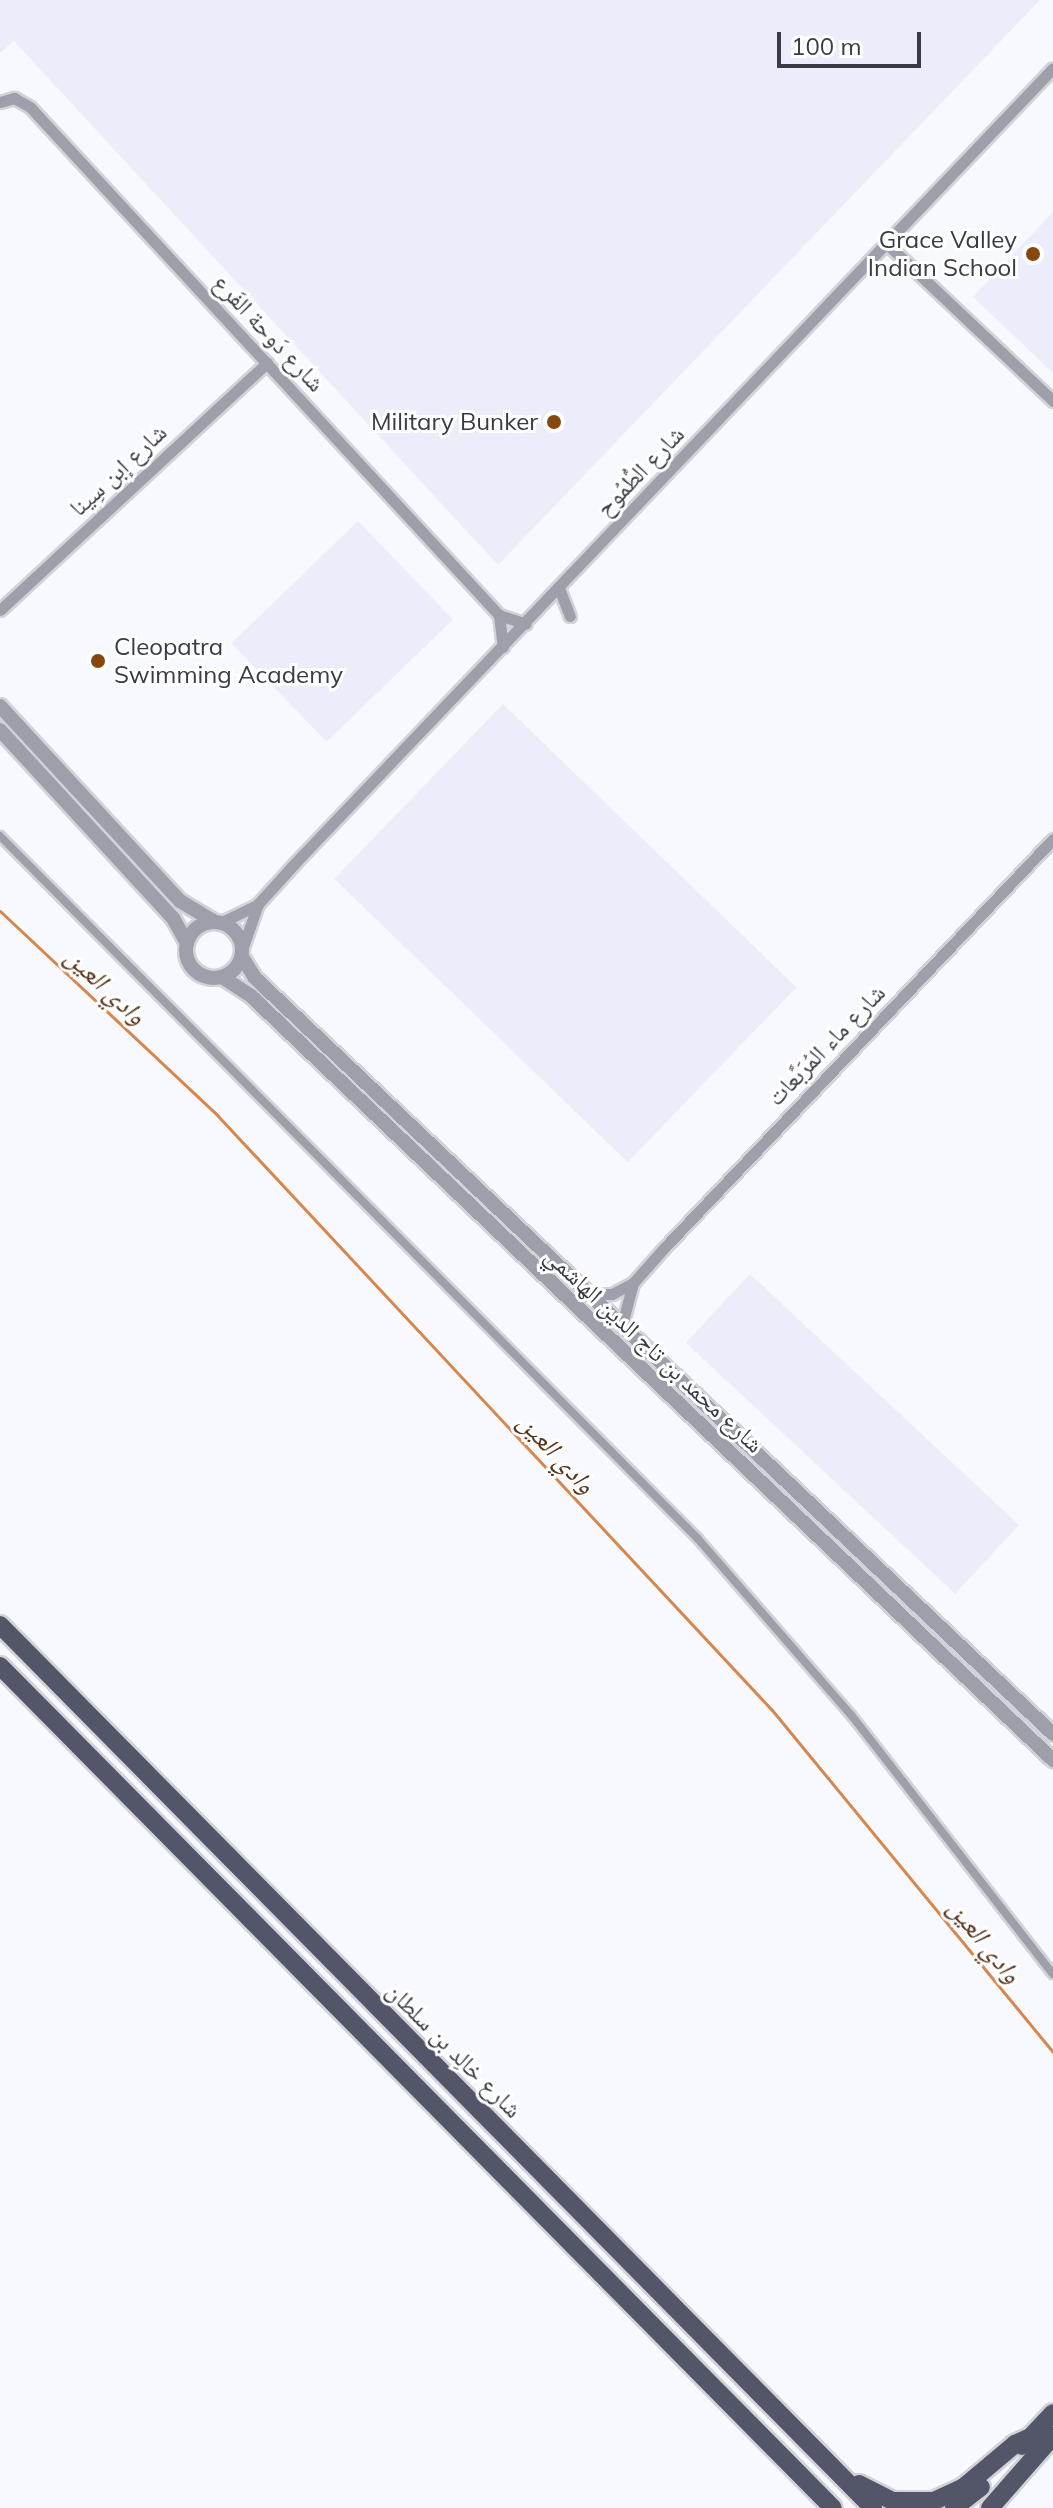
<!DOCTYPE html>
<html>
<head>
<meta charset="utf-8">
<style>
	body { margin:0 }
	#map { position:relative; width:1053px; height:2508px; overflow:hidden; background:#f8f9fe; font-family:Mulish,"Noto Naskh Arabic",sans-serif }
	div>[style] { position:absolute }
	.built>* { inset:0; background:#ebedfb; transform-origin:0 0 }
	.stream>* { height:3px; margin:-1.5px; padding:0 1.5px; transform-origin:1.5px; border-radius:1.5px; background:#d7874b }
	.roads { filter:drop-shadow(2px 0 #d2d3d9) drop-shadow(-2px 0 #d2d3d9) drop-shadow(0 2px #d2d3d9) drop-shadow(0 -2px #d2d3d9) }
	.pedestrian>* { height:8px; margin:-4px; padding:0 4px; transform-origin:4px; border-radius:4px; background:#9d9faa }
	.minor>* { height:11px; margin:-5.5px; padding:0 5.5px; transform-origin:5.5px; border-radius:5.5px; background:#9d9faa }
	.tertiary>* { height:14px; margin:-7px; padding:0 7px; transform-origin:7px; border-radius:7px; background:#9d9faa }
	.tertiary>.ring { margin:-7px; padding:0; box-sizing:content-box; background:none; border:14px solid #9d9faa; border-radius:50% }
	.primary>* { height:18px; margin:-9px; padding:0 9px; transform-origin:9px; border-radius:9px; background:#535668 }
	.dots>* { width:22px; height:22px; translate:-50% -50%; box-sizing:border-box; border:4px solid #fff; border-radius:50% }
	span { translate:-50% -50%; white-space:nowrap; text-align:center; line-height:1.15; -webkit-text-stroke:6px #fff; paint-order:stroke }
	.poi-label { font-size:24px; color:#393b45 }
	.right { translate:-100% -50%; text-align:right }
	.left { translate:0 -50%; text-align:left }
	.street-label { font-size:24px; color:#393b45 }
	.water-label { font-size:26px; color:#56351c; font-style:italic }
	.scale { position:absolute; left:777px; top:32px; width:144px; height:36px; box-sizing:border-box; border:4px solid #393b45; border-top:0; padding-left:10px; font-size:24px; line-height:28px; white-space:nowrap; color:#393b45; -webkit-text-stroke:6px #fff; paint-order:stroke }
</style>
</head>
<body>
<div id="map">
	<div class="built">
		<div style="clip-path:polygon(0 0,1040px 0,498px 565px,14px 41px,0 53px)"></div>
		<div style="clip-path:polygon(1053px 212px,1053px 373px,973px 297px)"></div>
		<div style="left:358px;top:521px;width:137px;height:176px;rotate:46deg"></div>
		<div style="left:503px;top:704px;width:408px;height:243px;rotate:44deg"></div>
		<div style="left:750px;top:1274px;width:368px;height:94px;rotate:43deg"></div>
	</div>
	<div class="stream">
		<div style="left:0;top:911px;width:299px;rotate:43.2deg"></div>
		<div style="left:218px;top:1116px;width:812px;rotate:47deg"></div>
		<div style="left:772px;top:1710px;width:443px;rotate:50.6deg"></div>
	</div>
	<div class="roads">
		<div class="pedestrian">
			<div style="left:0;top:836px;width:991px;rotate:45.2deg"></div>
			<div style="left:698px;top:1539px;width:235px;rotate:49deg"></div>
			<div style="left:852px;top:1716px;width:327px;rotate:52.1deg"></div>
		</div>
		<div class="minor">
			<div style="left:0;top:102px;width:15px;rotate:-16deg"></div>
			<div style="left:14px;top:98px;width:18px;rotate:29deg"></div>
			<div style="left:30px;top:107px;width:691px;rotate:47.29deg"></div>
			<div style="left:499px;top:615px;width:28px;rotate:18deg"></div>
			<div style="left:886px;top:243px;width:230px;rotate:43.4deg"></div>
			<div style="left:559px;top:588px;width:30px;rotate:69deg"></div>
			<div style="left:0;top:610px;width:364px;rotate:-42.8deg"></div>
			<div style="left:499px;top:615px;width:32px;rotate:83deg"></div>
			<div style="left:222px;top:922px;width:39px;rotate:-26deg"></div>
			<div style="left:243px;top:947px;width:46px;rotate:-70.8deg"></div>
			<div style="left:258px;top:904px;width:55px;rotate:-47.9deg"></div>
			<div style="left:295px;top:863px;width:1098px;rotate:-46.36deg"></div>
			<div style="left:588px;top:1294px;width:24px"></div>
			<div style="left:612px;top:1294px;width:24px;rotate:-28deg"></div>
			<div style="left:622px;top:1325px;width:43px;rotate:-75.3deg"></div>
			<div style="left:633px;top:1283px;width:48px;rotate:-48.4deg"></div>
			<div style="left:665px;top:1247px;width:563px;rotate:-46.44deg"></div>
		</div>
		<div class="tertiary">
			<div style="left:0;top:706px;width:265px;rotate:47.3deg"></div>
			<div style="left:180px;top:901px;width:39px;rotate:31deg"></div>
			<div style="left:0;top:730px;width:255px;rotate:47.4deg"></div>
			<div style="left:173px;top:918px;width:29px;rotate:61deg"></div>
			<div class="ring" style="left:186px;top:922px;width:42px;height:42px"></div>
			<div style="left:242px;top:957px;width:25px;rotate:58deg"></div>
			<div style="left:255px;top:978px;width:1099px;rotate:43.45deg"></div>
			<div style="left:222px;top:977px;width:35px;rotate:33deg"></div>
			<div style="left:251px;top:996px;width:1108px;rotate:43.61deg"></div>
		</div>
		<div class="primary">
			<div style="left:0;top:1625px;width:1242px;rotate:45.33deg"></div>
			<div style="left:0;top:1666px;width:1184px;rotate:45.31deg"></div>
			<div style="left:1022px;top:2446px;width:45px;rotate:-46.8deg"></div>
			<div style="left:859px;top:2484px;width:37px;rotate:27deg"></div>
			<div style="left:892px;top:2501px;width:42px"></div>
			<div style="left:934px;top:2501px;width:33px;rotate:-25deg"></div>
			<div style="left:964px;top:2487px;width:67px;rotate:-40.1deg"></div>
			<div style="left:1015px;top:2444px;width:17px;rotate:-24deg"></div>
			<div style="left:954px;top:2508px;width:34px;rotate:-38deg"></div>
			<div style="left:990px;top:2508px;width:96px;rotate:-48.8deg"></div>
		</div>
	</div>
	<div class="dots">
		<div style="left:1033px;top:254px;background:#87470e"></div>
		<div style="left:554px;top:422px;background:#87470e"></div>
		<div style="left:98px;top:661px;background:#87470e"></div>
	</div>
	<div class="poi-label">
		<span class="right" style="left:1017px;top:254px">Grace Valley<br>Indian School</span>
		<span class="right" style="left:538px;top:422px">Military Bunker</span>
		<span class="left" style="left:114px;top:661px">Cleopatra<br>Swimming Academy</span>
	</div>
	<div class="street-label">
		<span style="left:269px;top:333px;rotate:47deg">شارع دَوحة الفَرع</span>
		<span style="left:118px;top:470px;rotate:-43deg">شارع إبن سِينا</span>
		<span style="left:640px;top:471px;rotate:-46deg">شارع الطُّمُوح</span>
		<span style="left:826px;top:1045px;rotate:-46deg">شارع ماء المُرَبَّعات</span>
		<span style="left:654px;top:1350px;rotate:43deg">شارع محمد بن تاج الدين الهاشمي</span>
		<span style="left:454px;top:2050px;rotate:45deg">شارع خالِد بن سلطان</span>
	</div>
	<div class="water-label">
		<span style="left:106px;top:986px;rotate:43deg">وادي العين</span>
		<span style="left:557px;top:1453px;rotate:47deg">وادي العين</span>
		<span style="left:985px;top:1941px;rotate:51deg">وادي العين</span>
	</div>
	<div class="scale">100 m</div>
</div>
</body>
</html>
